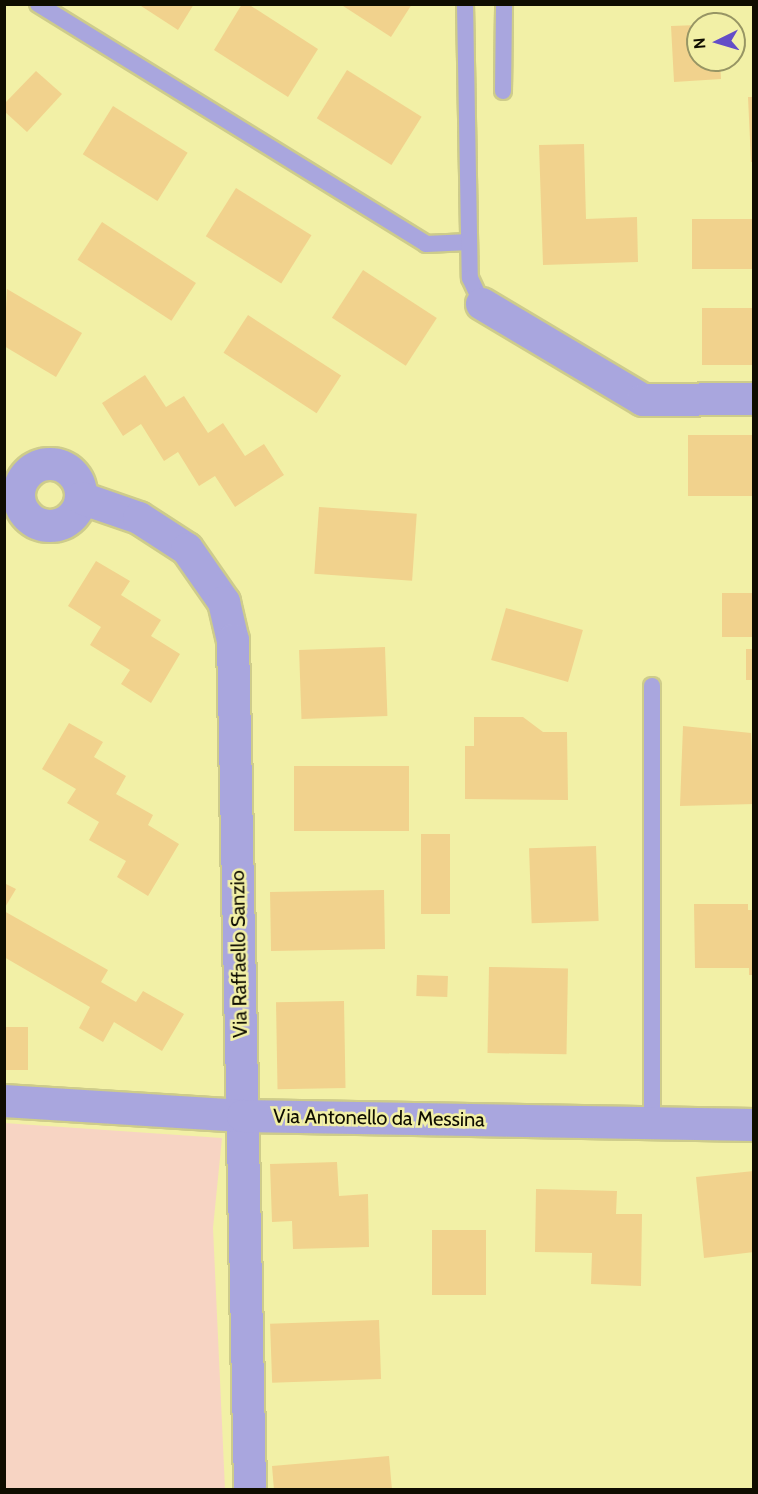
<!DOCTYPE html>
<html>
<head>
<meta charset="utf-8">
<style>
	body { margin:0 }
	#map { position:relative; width:758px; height:1494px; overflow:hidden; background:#f2f0a6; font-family:Cabin,sans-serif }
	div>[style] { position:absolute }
	.green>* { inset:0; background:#f7d4c3 }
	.building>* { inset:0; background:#f1d28d; transform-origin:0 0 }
	.roads { filter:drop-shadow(2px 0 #cecc8b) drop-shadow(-2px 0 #cecc8b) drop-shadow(0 2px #cecc8b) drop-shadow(0 -2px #cecc8b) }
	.lane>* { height:16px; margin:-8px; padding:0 8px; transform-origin:8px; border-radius:8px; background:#a9a6de }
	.street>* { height:32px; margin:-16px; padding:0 16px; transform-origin:16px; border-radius:16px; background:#a9a6de }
	.street>.ring { margin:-16px; padding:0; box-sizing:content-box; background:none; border:32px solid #a9a6de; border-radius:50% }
	span { translate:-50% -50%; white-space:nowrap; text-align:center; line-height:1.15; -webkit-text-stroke:5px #f2f0a6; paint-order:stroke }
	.street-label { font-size:20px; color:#0f0d00 }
	.frame { position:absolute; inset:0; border:6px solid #0f0d00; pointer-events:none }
	.north { position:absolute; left:686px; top:12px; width:60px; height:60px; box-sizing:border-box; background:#f2f0a6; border:2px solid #979564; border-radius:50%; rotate:265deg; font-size:16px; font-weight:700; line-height:24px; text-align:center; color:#0f0d00 }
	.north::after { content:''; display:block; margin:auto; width:21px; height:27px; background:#644ec7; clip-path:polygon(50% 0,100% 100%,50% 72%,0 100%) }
</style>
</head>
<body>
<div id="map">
	<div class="green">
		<div style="clip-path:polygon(4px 1123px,222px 1138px,213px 1228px,225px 1489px,5px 1489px)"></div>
	</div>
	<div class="building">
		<div style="clip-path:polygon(138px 4px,194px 4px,178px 30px)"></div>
		<div style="clip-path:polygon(242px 4px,248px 4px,318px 49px,288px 97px,214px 50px)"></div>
		<div style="clip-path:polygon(340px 4px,412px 4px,391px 37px)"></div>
		<div style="clip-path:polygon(698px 25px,698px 60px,720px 60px,721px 79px,674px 82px,671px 26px)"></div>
		<div style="left:347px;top:70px;width:88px;height:57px;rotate:32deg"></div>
		<div style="clip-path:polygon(36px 71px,62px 94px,27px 132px,4px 111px,4px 104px)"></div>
		<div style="clip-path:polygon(748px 97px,754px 97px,754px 162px,751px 162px)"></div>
		<div style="left:113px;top:106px;width:88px;height:57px;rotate:32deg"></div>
		<div style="clip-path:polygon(584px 144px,586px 219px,637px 217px,638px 262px,543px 265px,539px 145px)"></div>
		<div style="left:236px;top:188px;width:89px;height:57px;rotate:32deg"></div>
		<div style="left:754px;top:219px;width:50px;height:62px;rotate:90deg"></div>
		<div style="left:102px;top:222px;width:112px;height:45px;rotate:33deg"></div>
		<div style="left:363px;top:270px;width:88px;height:57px;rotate:33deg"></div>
		<div style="clip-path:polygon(7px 289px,82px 333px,56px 377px,4px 346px)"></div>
		<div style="left:754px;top:308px;width:57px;height:52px;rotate:90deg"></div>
		<div style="left:248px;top:315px;width:111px;height:45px;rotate:33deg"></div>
		<div style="clip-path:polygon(145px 375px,166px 407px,184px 396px,208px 433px,223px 423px,245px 456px,264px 444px,284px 475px,235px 507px,215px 476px,199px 486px,178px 452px,164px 461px,141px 424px,123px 436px,102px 403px)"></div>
		<div style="left:688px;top:435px;width:66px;height:61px"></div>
		<div style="left:319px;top:507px;width:98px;height:67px;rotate:4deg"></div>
		<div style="clip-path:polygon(96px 561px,130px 581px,121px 595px,161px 620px,151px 636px,180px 654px,151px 703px,121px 684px,130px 670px,90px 645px,101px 627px,68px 606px)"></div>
		<div style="left:754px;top:593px;width:44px;height:32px;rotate:90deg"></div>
		<div style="left:506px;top:608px;width:80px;height:54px;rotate:16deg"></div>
		<div style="left:385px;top:647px;width:69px;height:86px;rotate:88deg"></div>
		<div style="left:746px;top:649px;width:8px;height:31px"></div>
		<div style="clip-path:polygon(474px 717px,523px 717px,543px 732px,567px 732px,568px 800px,465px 799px,465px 746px,474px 746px)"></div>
		<div style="clip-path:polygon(69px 723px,103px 742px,94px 757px,126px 776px,116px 794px,153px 815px,148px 825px,179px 844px,148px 896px,117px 877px,126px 861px,89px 840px,99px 822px,67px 803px,76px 789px,42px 769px)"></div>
		<div style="clip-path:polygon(683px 726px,751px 733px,754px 804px,680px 806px)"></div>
		<div style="left:294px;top:766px;width:115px;height:65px"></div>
		<div style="left:421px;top:834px;width:29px;height:80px"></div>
		<div style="left:596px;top:846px;width:75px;height:67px;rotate:88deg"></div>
		<div style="clip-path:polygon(4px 883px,16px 889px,4px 909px)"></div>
		<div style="left:384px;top:890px;width:59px;height:114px;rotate:89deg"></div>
		<div style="clip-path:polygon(694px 904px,748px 904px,748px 910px,754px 910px,754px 975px,749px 975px,749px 968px,695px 968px)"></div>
		<div style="clip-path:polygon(4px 911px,108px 970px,101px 982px,136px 1002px,143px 991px,184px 1014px,162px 1051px,114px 1022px,103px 1042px,79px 1028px,90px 1007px,4px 957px)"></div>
		<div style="left:489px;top:967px;width:79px;height:86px;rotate:1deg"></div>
		<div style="left:417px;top:975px;width:31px;height:21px;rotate:2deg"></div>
		<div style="left:344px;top:1001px;width:87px;height:68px;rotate:89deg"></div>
		<div style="left:5px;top:1027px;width:23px;height:43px"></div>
		<div style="clip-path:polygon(337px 1162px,339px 1196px,368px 1194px,369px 1247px,293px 1249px,292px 1221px,272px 1222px,270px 1164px)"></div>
		<div style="clip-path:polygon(754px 1171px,754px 1252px,704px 1258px,696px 1177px)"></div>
		<div style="clip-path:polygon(536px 1189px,617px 1191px,616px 1214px,642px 1214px,641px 1286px,591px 1284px,592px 1253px,535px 1252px)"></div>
		<div style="left:432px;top:1230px;width:54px;height:65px"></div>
		<div style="left:379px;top:1320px;width:59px;height:109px;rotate:88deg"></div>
		<div style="clip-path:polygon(389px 1456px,392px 1490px,274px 1490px,272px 1466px)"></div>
	</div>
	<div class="roads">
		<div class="lane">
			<div style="left:38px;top:4px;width:456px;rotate:31.7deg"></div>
			<div style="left:426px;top:244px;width:43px;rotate:-2.7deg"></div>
			<div style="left:465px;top:4px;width:274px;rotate:89deg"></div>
			<div style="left:470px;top:278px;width:29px;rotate:65deg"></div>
			<div style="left:503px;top:91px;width:87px;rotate:-89.3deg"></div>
			<div style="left:652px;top:686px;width:437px;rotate:90deg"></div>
		</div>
		<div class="street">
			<div style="left:482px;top:304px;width:187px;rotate:30.8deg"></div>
			<div style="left:643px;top:400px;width:111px;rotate:-0.5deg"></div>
			<div class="ring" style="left:19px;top:464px;width:30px;height:30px"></div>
			<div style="left:81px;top:498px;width:61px;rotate:19deg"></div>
			<div style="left:139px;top:518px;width:57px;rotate:32.9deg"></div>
			<div style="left:187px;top:549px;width:65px;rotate:55.1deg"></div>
			<div style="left:224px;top:602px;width:39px;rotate:77deg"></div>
			<div style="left:233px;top:640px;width:850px;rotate:88.85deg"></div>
			<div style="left:4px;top:1101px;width:239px;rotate:3.6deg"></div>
			<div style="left:243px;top:1116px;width:511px;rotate:1.01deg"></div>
		</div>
	</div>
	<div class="street-label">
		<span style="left:239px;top:954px;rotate:-91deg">Via Raffaello Sanzio</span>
		<span style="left:379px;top:1118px;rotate:1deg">Via Antonello da Messina</span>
	</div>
	<div class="frame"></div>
	<div class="north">N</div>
</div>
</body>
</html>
